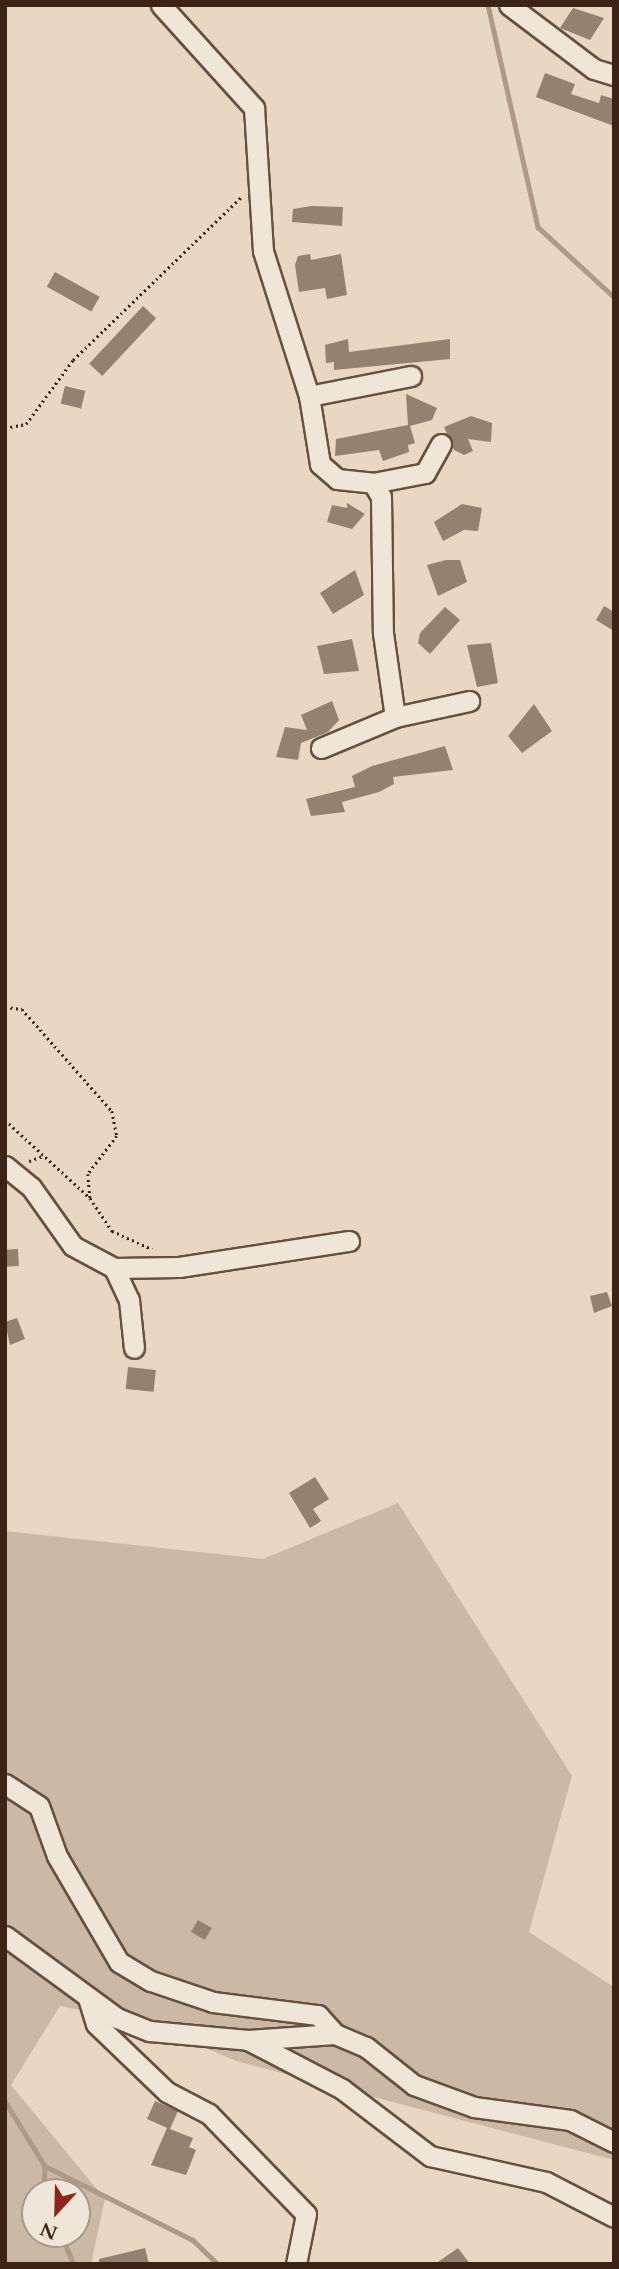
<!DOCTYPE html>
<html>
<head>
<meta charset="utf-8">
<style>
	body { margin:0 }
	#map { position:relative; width:619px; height:2269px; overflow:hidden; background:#e8d8c2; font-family:Cardo,serif }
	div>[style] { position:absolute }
	.green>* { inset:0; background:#cbb9a5 }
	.stream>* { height:4.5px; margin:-2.25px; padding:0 2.25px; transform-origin:2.25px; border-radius:2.25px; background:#ae9a87 }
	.building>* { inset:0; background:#95816f; transform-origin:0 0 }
	.path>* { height:2.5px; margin-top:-1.25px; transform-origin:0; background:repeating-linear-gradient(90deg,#3c2315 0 2px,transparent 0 5.5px) }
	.roads { filter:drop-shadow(2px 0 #675040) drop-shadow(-2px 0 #675040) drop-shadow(0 2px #675040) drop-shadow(0 -2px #675040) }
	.minor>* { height:19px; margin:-9.5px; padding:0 9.5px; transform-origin:9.5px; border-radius:9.5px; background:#f0e6d7 }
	span { translate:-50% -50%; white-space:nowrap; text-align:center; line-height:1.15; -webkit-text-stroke:7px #f0e6d7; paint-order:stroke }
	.frame { position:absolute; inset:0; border:7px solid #3c2315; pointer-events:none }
	.north { position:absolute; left:21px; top:2178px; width:70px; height:70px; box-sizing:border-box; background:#f0e6d7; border:2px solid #a89889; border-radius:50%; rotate:202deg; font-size:19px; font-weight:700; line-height:28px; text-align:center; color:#3c2315 }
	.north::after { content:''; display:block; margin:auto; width:24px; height:32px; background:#8f2418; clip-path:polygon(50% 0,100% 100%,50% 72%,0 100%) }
</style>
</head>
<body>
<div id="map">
	<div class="green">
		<div style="clip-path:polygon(evenodd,398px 1503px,572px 1776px,529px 1932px,614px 1987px,614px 2160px,236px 2061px,150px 2024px,60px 2006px,11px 2085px,105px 2199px,91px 2264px,5px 2264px,5px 1531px,263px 1559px,398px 1503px,35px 2192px,77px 2192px,77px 2234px,35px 2234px,35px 2192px)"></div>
	</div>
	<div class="stream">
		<div style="left:488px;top:5px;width:228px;rotate:77.3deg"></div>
		<div style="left:538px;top:227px;width:103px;rotate:42.6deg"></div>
		<div style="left:5px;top:2101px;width:76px;rotate:58.4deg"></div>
		<div style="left:45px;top:2166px;width:26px;rotate:92deg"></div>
		<div style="left:45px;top:2166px;width:165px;rotate:26.6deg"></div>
		<div style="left:193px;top:2240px;width:35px;rotate:44deg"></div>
		<div style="left:61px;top:2234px;width:33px;rotate:67deg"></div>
	</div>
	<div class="building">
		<div style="clip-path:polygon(573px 8px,604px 18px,590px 40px,560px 28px)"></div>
		<div style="clip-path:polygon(545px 73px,575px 84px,571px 94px,599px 103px,601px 95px,614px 99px,614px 126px,536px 97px)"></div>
		<div style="clip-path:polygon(311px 206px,343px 207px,342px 226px,292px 222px,293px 209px)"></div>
		<div style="clip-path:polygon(310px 254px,311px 260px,341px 254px,347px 295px,327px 299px,325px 288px,299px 292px,295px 265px,298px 256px)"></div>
		<div style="left:55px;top:272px;width:51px;height:17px;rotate:29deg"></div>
		<div style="left:143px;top:306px;width:18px;height:79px;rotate:43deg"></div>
		<div style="clip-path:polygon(348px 339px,349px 352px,450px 339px,450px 359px,334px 370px,334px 362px,326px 363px,325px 345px)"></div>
		<div style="left:65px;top:386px;width:21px;height:18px;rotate:14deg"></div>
		<div style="clip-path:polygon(406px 394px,437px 408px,432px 420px,410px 426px,415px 443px,408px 445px,409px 452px,383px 461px,379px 450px,335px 456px,336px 439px,408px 425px)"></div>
		<div style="clip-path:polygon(471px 416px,492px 423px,491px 442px,468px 439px,473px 451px,464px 455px,454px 450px,444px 427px)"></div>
		<div style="clip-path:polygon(347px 503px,365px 514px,352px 529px,327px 522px,332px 505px,347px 508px)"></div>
		<div style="clip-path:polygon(462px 504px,482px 508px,478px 531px,464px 530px,443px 541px,434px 522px)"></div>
		<div style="clip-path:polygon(446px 560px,460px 560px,467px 582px,438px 596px,427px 565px)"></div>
		<div style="clip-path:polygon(355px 570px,364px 595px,333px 614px,320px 593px)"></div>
		<div style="clip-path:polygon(604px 606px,614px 612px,614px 631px,596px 620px)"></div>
		<div style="clip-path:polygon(445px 607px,460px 620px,430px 654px,418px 643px,420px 633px)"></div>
		<div style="clip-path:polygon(352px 639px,359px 671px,324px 674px,317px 646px)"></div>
		<div style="clip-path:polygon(491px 643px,498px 683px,477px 687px,467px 645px)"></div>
		<div style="clip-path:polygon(332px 701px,339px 720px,328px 732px,301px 743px,298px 760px,276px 757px,285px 727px,307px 730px,301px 715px)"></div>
		<div style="clip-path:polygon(534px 704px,552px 731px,522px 753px,508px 736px)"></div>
		<div style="clip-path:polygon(445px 746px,453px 770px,393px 777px,394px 784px,379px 792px,342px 802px,345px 812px,311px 816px,306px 799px,355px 787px,352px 776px,372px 766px)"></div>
		<div style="left:18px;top:1249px;width:17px;height:13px;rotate:87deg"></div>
		<div style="clip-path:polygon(607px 1292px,612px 1306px,594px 1313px,590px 1296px)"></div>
		<div style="clip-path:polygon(17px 1318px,25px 1339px,10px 1345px,5px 1322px)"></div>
		<div style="left:128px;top:1367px;width:28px;height:22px;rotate:6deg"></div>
		<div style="clip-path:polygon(315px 1477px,329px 1499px,313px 1509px,321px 1521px,310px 1528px,289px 1493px)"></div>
		<div style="left:198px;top:1920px;width:16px;height:14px;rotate:30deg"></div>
		<div style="clip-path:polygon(155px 2101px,178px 2111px,170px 2129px,193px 2138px,189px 2147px,196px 2150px,186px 2175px,151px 2165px,167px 2128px,147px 2119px)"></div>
		<div style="clip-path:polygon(145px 2248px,149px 2264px,99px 2264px,99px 2259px)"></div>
		<div style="clip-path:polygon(458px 2248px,470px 2264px,435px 2264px)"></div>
	</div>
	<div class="path">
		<div style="left:5px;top:428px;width:21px;rotate:-11deg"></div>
		<div style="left:26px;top:424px;width:79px;rotate:-53.7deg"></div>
		<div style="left:73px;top:360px;width:235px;rotate:-44.1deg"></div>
		<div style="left:5px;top:1007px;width:17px;rotate:7deg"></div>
		<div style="left:22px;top:1009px;width:136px;rotate:48.6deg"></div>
		<div style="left:112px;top:1111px;width:25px;rotate:79deg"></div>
		<div style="left:117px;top:1136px;width:48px;rotate:127.3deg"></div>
		<div style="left:88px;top:1174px;width:24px;rotate:85deg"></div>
		<div style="left:5px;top:1120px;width:115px;rotate:42.5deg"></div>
		<div style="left:90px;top:1198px;width:40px;rotate:56deg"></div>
		<div style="left:112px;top:1231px;width:44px;rotate:24.2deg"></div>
		<div style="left:29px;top:1161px;width:15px;rotate:-20deg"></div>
	</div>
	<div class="roads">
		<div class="minor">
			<div style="left:161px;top:5px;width:139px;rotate:47.9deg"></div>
			<div style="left:254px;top:108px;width:143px;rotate:86.4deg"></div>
			<div style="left:263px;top:251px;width:152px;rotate:72.4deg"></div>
			<div style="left:309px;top:396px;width:69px;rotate:80.8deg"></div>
			<div style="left:320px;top:464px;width:23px;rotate:41deg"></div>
			<div style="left:337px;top:479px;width:36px;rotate:6deg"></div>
			<div style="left:373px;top:483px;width:16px;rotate:60deg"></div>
			<div style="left:381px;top:497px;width:136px;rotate:89.2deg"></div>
			<div style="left:383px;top:633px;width:85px;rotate:81.9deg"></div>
			<div style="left:395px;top:717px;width:76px;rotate:-12.2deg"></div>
			<div style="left:509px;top:5px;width:106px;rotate:37deg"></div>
			<div style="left:594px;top:69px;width:21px;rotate:17deg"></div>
			<div style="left:309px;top:396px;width:104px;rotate:-11.1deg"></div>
			<div style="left:373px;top:483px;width:53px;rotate:-10.9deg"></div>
			<div style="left:425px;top:473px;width:33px;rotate:-61deg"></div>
			<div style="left:321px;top:748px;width:80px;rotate:-22.7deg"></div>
			<div style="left:5px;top:1166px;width:33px;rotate:39deg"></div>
			<div style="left:31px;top:1187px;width:72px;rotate:54.6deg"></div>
			<div style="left:73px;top:1246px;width:47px;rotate:28.2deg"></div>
			<div style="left:114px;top:1268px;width:65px;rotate:-0.9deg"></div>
			<div style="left:179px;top:1267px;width:172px;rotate:-8.7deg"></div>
			<div style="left:114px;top:1268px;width:35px;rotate:65deg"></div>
			<div style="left:129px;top:1300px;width:48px;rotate:84.1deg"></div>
			<div style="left:5px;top:1784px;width:40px;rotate:32.9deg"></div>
			<div style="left:39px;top:1806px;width:53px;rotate:70.2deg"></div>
			<div style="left:57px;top:1856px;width:123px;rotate:59.7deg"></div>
			<div style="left:119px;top:1962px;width:37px;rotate:31deg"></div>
			<div style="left:151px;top:1981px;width:65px;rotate:18.7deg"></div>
			<div style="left:213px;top:2002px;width:106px;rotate:7.1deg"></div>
			<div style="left:318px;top:2015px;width:25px;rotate:48deg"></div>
			<div style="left:335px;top:2034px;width:34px;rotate:23deg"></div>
			<div style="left:366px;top:2047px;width:61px;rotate:38.4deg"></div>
			<div style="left:414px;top:2085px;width:64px;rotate:20.1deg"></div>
			<div style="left:474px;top:2107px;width:97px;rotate:7.7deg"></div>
			<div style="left:570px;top:2120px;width:49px;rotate:26.6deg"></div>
			<div style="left:5px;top:1936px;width:139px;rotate:36.2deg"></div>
			<div style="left:117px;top:2018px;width:35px;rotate:22deg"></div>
			<div style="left:150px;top:2031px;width:98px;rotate:5.2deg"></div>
			<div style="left:248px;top:2040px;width:87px;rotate:-3.9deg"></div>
			<div style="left:88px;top:1998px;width:27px;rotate:73deg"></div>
			<div style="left:96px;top:2024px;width:98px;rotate:43.8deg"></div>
			<div style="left:167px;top:2092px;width:47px;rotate:27.6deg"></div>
			<div style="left:209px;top:2114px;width:139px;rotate:45.9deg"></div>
			<div style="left:306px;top:2214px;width:51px;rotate:101.3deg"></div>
			<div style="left:248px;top:2040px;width:106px;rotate:27.5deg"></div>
			<div style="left:342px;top:2089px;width:111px;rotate:37.3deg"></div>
			<div style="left:430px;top:2156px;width:119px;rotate:12.6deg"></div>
			<div style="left:546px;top:2182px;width:76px;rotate:27.2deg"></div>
		</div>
	</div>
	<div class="frame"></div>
	<div class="north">N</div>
</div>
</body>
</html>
